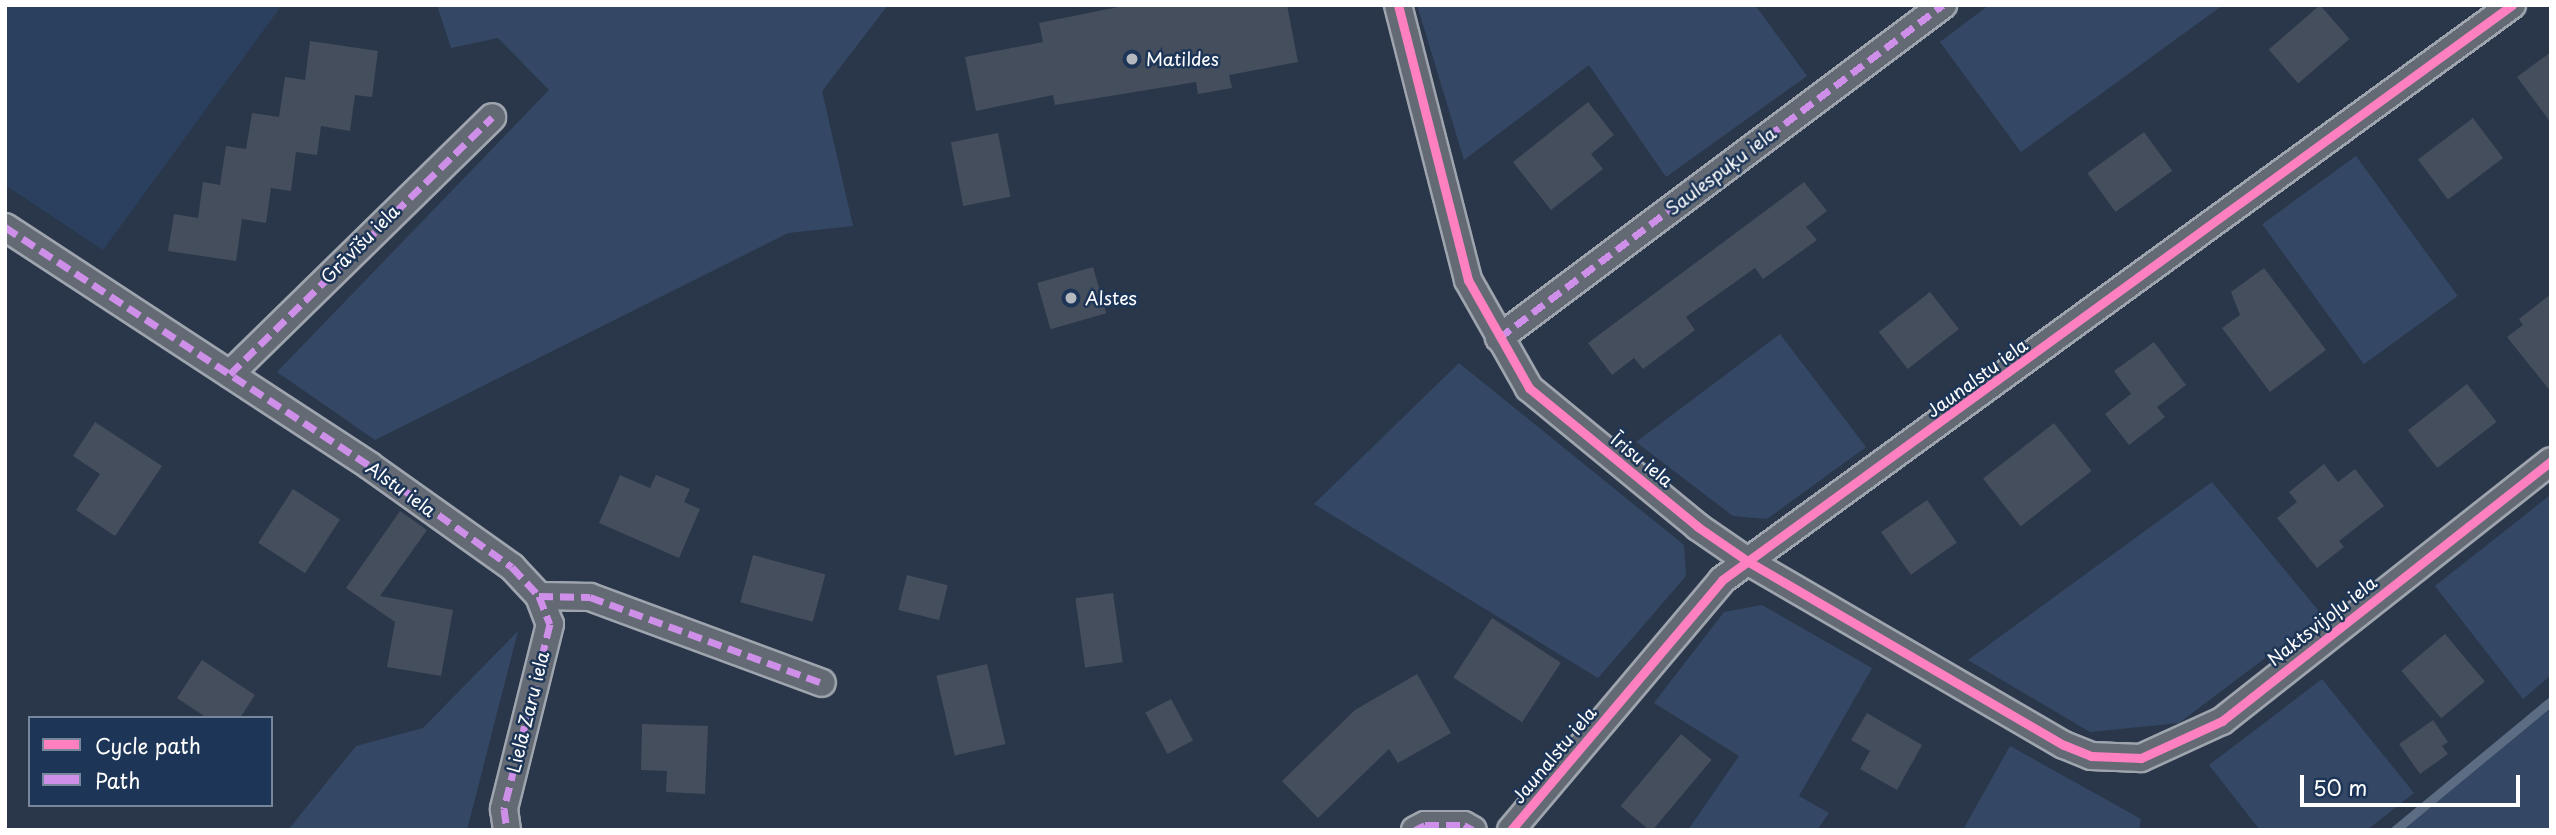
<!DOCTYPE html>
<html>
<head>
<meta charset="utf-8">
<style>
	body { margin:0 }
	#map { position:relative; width:2556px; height:835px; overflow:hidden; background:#2a374a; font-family:"Playpen Sans",sans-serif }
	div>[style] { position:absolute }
	.built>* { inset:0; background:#2a405e }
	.green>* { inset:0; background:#344865; transform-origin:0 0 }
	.stream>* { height:9px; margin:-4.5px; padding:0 4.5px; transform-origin:4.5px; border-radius:4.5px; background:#5c6d83 }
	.building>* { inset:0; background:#444e5c; transform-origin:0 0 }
	.roads { filter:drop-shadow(2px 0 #9fa5ae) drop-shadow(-2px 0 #9fa5ae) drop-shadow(0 2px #9fa5ae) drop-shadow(0 -2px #9fa5ae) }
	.minor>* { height:26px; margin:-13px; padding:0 13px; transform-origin:13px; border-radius:13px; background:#636a74 }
	.quiet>* { height:7px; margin-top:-3.5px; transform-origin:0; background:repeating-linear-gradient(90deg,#ce8fe9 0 14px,transparent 0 21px) }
	.cycleway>* { height:9px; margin:-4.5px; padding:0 4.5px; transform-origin:4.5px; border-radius:4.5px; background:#ff80c0 }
	.dots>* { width:19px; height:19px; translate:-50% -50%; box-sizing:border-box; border:4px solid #1d3557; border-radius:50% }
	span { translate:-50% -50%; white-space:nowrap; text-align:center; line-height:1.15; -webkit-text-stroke:5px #1d3557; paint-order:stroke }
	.poi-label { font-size:18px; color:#fff }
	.left { translate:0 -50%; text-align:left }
	.street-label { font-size:18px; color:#fff }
	.frame { position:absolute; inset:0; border:7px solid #fff; pointer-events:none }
	.legend { position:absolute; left:28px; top:716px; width:245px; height:91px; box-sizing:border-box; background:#1d3557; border:2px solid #77869a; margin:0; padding:9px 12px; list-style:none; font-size:21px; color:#fff }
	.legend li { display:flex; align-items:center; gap:14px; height:35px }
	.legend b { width:35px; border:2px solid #77869a }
	.scale { position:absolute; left:2300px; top:775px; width:220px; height:32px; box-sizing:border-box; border:4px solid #fff; border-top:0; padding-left:9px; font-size:21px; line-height:24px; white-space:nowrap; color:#fff; -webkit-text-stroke:5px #1d3557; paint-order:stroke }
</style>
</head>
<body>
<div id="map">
	<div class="built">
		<div style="clip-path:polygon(5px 5px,282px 5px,103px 250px,5px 185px)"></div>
	</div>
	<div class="green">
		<div style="clip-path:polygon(437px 5px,888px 5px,822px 91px,853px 226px,788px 233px,375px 440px,277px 372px,549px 90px,498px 38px,451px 48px)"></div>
		<div style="clip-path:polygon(1417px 5px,1755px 5px,1807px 76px,1666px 177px,1589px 65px,1464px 160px)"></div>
		<div style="clip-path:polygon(1989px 5px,2223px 5px,2021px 152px,1940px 42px)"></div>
		<div style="left:2356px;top:156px;width:173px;height:116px;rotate:54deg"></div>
		<div style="clip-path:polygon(1780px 334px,1866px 447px,1767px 519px,1733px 516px,1636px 442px)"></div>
		<div style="clip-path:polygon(1459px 363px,1684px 545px,1686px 576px,1598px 678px,1314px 504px)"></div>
		<div style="clip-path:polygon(2212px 482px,2322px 615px,2179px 723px,2090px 732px,1968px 660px)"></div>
		<div style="clip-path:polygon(2549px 496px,2551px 675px,2523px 699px,2435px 586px)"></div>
		<div style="clip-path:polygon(1762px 605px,1872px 668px,1799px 796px,1829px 813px,1817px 830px,1688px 830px,1739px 756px,1654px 703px,1724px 612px)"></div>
		<div style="clip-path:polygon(518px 631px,467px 830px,288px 830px,356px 746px,423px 728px)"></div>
		<div style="clip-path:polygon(2322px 679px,2414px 793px,2367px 830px,2260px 830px,2209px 765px)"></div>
		<div style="clip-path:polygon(2551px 701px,2551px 830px,2395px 830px,2424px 805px)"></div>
		<div style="clip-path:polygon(2010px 746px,2141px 819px,2139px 830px,1963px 830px)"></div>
	</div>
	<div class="stream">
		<div style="left:2395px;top:830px;width:202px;rotate:-39.6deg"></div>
	</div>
	<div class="building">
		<div style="clip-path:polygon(1128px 5px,1287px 5px,1298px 62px,1229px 75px,1232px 88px,1198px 94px,1196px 82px,1055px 105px,1053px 95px,976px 111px,965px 57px,1043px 42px,1039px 23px)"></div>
		<div style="left:2320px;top:5px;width:45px;height:68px;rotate:49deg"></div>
		<div style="clip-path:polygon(310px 41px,378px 51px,372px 97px,355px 95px,350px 131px,321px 126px,317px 155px,296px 152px,291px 191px,271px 188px,266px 223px,242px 219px,236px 261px,168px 251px,174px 214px,198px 218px,203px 182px,220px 185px,226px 146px,246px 149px,252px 113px,279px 117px,285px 77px,305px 80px)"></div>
		<div style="clip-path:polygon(2551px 52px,2551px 123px,2517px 77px)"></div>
		<div style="clip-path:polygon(1588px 102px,1614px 135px,1591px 154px,1603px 169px,1551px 210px,1513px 162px)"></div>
		<div style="left:2473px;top:118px;width:50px;height:69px;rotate:53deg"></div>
		<div style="left:2144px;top:132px;width:48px;height:70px;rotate:54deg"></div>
		<div style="left:998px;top:133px;width:65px;height:48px;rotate:79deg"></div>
		<div style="clip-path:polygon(1804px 182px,1827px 211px,1806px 227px,1817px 240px,1763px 279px,1755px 268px,1686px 317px,1695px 330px,1643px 369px,1634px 358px,1612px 375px,1588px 343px)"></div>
		<div style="left:1093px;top:267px;width:48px;height:58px;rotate:74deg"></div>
		<div style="clip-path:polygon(2264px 268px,2326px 350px,2270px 392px,2222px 328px,2240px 315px,2231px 292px)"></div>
		<div style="left:1930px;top:292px;width:47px;height:65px;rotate:52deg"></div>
		<div style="clip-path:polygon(2551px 294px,2551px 392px,2507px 337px,2523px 325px,2519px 319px)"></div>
		<div style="clip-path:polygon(2154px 342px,2186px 385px,2157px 407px,2165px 417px,2129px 445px,2105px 414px,2131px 394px,2114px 371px)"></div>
		<div style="left:2467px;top:384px;width:48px;height:75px;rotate:52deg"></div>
		<div style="clip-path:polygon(95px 422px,162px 466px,115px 536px,76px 510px,100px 474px,73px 456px)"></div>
		<div style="left:2054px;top:423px;width:61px;height:90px;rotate:52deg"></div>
		<div style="clip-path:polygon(2324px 464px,2338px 482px,2355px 469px,2384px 506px,2339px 541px,2344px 547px,2317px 568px,2277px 518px,2297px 502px,2289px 492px)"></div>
		<div style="clip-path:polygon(620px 475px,650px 488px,656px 475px,690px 489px,684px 502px,700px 509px,679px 558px,599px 523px)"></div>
		<div style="left:293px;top:489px;width:56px;height:64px;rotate:33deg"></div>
		<div style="left:1927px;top:500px;width:52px;height:56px;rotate:55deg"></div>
		<div style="clip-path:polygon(400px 511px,427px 530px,380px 596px,453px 610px,441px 676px,387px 667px,395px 622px,346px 588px)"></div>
		<div style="left:753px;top:555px;width:75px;height:49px;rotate:15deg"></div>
		<div style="left:907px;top:575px;width:42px;height:36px;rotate:14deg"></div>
		<div style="left:1113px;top:593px;width:70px;height:38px;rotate:82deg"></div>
		<div style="left:1492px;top:618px;width:82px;height:71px;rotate:33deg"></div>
		<div style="left:2445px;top:634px;width:62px;height:57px;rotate:50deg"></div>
		<div style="clip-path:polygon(202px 660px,255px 695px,240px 718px,207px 718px,177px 698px)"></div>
		<div style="left:987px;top:664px;width:82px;height:52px;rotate:77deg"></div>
		<div style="clip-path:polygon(1417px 674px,1451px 733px,1398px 763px,1389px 749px,1318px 818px,1282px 781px,1355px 710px)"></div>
		<div style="left:1171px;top:699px;width:47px;height:29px;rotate:62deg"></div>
		<div style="clip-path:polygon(1867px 713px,1922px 745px,1897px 790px,1860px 769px,1870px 751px,1851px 740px)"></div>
		<div style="clip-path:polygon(2433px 720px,2448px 742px,2442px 746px,2448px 754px,2420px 774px,2399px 744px)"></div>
		<div style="clip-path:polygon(642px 724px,708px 726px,705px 794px,666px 792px,667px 771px,641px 770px)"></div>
		<div style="left:1681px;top:734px;width:40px;height:94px;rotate:40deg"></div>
	</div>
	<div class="roads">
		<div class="minor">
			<div style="left:1398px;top:5px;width:284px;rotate:75.7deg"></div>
			<div style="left:1468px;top:280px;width:124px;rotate:60.5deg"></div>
			<div style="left:1529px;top:388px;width:219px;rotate:39.4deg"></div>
			<div style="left:1698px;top:527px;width:62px;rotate:34.5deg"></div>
			<div style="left:1749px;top:562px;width:364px;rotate:30.2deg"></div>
			<div style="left:2064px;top:745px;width:29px;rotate:22deg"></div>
			<div style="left:2091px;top:756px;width:50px;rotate:2.3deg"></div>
			<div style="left:2141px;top:758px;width:89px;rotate:-24.6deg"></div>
			<div style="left:2222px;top:721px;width:419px;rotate:-38.3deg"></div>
			<div style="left:5px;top:227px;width:436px;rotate:33.2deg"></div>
			<div style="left:370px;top:466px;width:174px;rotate:35.4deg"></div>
			<div style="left:512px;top:567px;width:40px;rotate:47deg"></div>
			<div style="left:539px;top:596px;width:30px;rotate:69deg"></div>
			<div style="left:550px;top:624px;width:191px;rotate:104deg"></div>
			<div style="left:504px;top:809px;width:21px;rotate:82deg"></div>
			<div style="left:1499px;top:338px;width:555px;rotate:-36.87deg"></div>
			<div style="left:230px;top:374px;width:367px;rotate:-44.4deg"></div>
			<div style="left:539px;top:596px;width:51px;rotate:1.1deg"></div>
			<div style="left:590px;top:597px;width:247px;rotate:20.3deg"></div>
			<div style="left:1415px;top:830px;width:11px;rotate:-27deg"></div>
			<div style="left:1425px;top:825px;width:39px"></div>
			<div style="left:1464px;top:825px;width:10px;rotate:29deg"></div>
			<div style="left:1511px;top:830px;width:327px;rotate:-49.8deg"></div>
			<div style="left:1722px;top:580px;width:977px;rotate:-36.05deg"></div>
		</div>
	</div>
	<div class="quiet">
		<div style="left:5px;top:227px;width:436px;rotate:33.2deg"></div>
		<div style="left:370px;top:466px;width:174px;rotate:35.4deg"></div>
		<div style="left:512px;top:567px;width:40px;rotate:47deg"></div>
		<div style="left:539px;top:596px;width:30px;rotate:69deg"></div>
		<div style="left:550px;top:624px;width:191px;rotate:104deg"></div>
		<div style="left:504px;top:809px;width:21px;rotate:82deg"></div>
		<div style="left:1499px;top:338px;width:555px;rotate:-36.87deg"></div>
		<div style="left:230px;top:374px;width:367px;rotate:-44.4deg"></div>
		<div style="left:539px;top:596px;width:51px;rotate:1.1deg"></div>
		<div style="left:590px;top:597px;width:247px;rotate:20.3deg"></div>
		<div style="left:1415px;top:830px;width:11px;rotate:-27deg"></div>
		<div style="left:1425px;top:825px;width:39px"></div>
		<div style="left:1464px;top:825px;width:10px;rotate:29deg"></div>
	</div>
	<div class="cycleway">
		<div style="left:1398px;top:5px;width:284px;rotate:75.7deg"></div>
		<div style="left:1468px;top:280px;width:124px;rotate:60.5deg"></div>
		<div style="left:1529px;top:388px;width:219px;rotate:39.4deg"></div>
		<div style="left:1698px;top:527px;width:62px;rotate:34.5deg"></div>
		<div style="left:1749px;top:562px;width:364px;rotate:30.2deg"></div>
		<div style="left:2064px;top:745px;width:29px;rotate:22deg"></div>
		<div style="left:2091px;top:756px;width:50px;rotate:2.3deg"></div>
		<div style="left:2141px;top:758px;width:89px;rotate:-24.6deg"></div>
		<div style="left:2222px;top:721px;width:419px;rotate:-38.3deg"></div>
		<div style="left:1511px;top:830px;width:327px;rotate:-49.8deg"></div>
		<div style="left:1722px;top:580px;width:977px;rotate:-36.05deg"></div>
	</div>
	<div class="dots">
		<div style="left:1132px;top:59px;background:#b4b9c0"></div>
		<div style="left:1071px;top:298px;background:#b4b9c0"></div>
	</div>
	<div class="poi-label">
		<span class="left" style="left:1146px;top:59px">Matildes</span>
		<span class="left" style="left:1085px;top:298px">Alstes</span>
	</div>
	<div class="street-label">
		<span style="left:1721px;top:171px;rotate:-37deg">Saulespuķu iela</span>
		<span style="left:360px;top:244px;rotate:-45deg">Grāvīšu iela</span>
		<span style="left:1977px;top:378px;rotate:-36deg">Jaunalstu iela</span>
		<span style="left:1642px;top:460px;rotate:39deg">Īrisu iela</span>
		<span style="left:401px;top:489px;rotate:36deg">Alstu iela</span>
		<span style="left:2322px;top:621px;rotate:-38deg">Naktsvijoļu iela</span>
		<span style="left:528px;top:712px;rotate:-76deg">Lielā Zaru iela</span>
		<span style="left:1554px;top:755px;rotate:-50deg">Jaunalstu iela</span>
	</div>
	<div class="frame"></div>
	<ul class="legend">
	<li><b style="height:9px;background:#ff80c0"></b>Cycle path</li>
	<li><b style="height:9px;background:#ce8fe9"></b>Path</li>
	</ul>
	<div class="scale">50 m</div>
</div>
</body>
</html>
